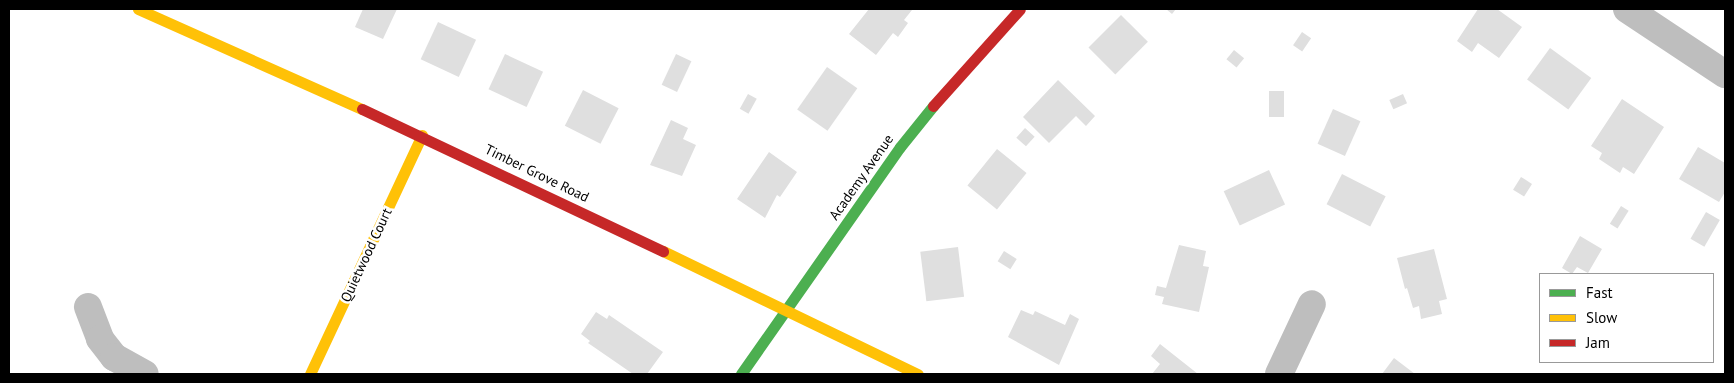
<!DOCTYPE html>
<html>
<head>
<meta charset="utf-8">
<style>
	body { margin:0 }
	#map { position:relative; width:1734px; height:383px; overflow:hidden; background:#fff; font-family:"PT Sans",sans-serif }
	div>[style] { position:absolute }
	.building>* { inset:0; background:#dfdfdf; transform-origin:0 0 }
	.street>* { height:28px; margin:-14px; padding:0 14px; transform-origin:14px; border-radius:14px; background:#bebebe }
	.fast>* { height:11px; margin:-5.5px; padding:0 5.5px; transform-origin:5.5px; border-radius:5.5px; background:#4caf50 }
	.slow>* { height:11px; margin:-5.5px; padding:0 5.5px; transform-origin:5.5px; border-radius:5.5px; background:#ffc107 }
	.jam>* { height:11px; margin:-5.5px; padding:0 5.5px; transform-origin:5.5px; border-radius:5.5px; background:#c62828 }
	span { translate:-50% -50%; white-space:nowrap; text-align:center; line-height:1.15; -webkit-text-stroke:5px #fff; paint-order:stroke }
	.street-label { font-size:14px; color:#000 }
	.frame { position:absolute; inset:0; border:10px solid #000; pointer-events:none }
	.legend { position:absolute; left:1539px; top:273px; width:175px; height:90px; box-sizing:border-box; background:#fff; border:1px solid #999; margin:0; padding:6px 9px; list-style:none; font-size:15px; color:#000 }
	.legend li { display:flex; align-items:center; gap:10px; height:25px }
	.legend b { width:25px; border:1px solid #999 }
</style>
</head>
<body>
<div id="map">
	<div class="building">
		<div style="clip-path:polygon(363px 9px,397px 9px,383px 39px,355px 27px)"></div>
		<div style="clip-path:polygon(869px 9px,912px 10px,904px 20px,908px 23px,898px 37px,893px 33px,876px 55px,849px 34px)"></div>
		<div style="clip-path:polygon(1166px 9px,1176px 9px,1172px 14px)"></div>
		<div style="clip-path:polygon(1478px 9px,1497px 9px,1522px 27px,1499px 58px,1478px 43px,1472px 52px,1457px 41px)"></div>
		<div style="left:1121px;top:15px;width:38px;height:46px;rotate:45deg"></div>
		<div style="left:438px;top:22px;width:42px;height:41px;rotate:25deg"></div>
		<div style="left:1302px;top:32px;width:11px;height:16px;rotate:34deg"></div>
		<div style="left:1550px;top:48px;width:51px;height:39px;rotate:36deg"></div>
		<div style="left:1234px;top:50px;width:13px;height:12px;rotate:39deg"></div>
		<div style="left:505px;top:54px;width:42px;height:39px;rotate:25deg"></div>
		<div style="left:676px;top:54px;width:17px;height:34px;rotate:25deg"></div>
		<div style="left:827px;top:67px;width:37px;height:52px;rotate:35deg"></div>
		<div style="clip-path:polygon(1058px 80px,1095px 116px,1086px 126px,1076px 116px,1049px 143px,1023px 117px)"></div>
		<div style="left:583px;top:90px;width:40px;height:40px;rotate:27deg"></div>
		<div style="left:1269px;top:91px;width:15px;height:26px"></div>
		<div style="left:748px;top:94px;width:10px;height:17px;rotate:29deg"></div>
		<div style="left:1403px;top:94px;width:10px;height:15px;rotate:66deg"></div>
		<div style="clip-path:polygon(1622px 99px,1664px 127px,1634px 174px,1623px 167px,1620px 173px,1599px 159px,1602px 153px,1591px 146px)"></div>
		<div style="left:1333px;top:109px;width:30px;height:38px;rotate:24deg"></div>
		<div style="clip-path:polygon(671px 120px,688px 128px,683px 139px,696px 145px,682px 176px,650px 165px)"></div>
		<div style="left:1025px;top:128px;width:13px;height:13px;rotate:42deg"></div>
		<div style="clip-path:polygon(1698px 147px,1725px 163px,1725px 192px,1719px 202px,1679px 179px)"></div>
		<div style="left:997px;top:149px;width:38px;height:47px;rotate:39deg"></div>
		<div style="clip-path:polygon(769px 152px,797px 172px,780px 197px,777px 195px,765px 218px,737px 199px)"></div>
		<div style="left:1269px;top:170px;width:38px;height:50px;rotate:65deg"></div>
		<div style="left:1342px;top:174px;width:49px;height:34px;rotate:27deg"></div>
		<div style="left:1521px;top:177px;width:13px;height:15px;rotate:32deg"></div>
		<div style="left:1621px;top:206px;width:9px;height:21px;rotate:32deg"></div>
		<div style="left:1706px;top:212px;width:16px;height:31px;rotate:30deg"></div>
		<div style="clip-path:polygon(1580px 236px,1602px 249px,1588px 273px,1577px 267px,1572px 274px,1562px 268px)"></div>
		<div style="clip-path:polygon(1179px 245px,1206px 251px,1203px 266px,1209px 267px,1199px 312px,1162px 304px,1164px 297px,1155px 295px,1157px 286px,1166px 288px)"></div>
		<div style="left:958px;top:247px;width:50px;height:38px;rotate:83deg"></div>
		<div style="clip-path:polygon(1434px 249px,1447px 299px,1439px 301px,1442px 314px,1421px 319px,1419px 306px,1413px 308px,1407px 288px,1405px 289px,1397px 258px)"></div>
		<div style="left:1004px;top:251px;width:15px;height:12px;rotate:32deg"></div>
		<div style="clip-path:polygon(1021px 310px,1033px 315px,1035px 311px,1065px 325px,1070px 314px,1079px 319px,1059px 365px,1008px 337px)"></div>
		<div style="clip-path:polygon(596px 312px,607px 319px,609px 315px,663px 352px,647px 374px,633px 374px,588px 343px,590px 341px,581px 334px)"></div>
		<div style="clip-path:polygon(1160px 344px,1198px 374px,1152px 374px,1160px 364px,1151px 356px)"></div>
		<div style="clip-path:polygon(1394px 358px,1415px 374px,1382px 374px)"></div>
	</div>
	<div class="street">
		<div style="left:1627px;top:9px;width:118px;rotate:33.6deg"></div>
		<div style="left:88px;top:307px;width:34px;rotate:69deg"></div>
		<div style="left:100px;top:339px;width:23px;rotate:52deg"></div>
		<div style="left:114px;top:357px;width:35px;rotate:29deg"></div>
		<div style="left:1279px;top:374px;width:77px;rotate:-64.8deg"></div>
	</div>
	<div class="fast">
		<div style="left:741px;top:374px;width:277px;rotate:-55deg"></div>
		<div style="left:900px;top:147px;width:53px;rotate:-51.2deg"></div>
	</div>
	<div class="slow">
		<div style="left:138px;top:9px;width:245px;rotate:24.1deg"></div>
		<div style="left:663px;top:251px;width:283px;rotate:25.8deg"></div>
		<div style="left:310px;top:374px;width:264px;rotate:-64.9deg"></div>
	</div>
	<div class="jam">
		<div style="left:933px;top:106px;width:130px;rotate:-48.1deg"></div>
		<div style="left:362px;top:109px;width:333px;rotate:25.3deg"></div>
	</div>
	<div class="street-label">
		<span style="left:537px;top:173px;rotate:26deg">Timber Grove Road</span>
		<span style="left:861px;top:177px;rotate:-55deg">Academy Avenue</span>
		<span style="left:366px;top:255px;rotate:-65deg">Quietwood Court</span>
	</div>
	<div class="frame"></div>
	<ul class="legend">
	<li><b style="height:6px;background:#4caf50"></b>Fast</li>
	<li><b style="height:6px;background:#ffc107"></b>Slow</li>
	<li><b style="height:6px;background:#c62828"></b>Jam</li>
	</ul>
</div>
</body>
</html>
